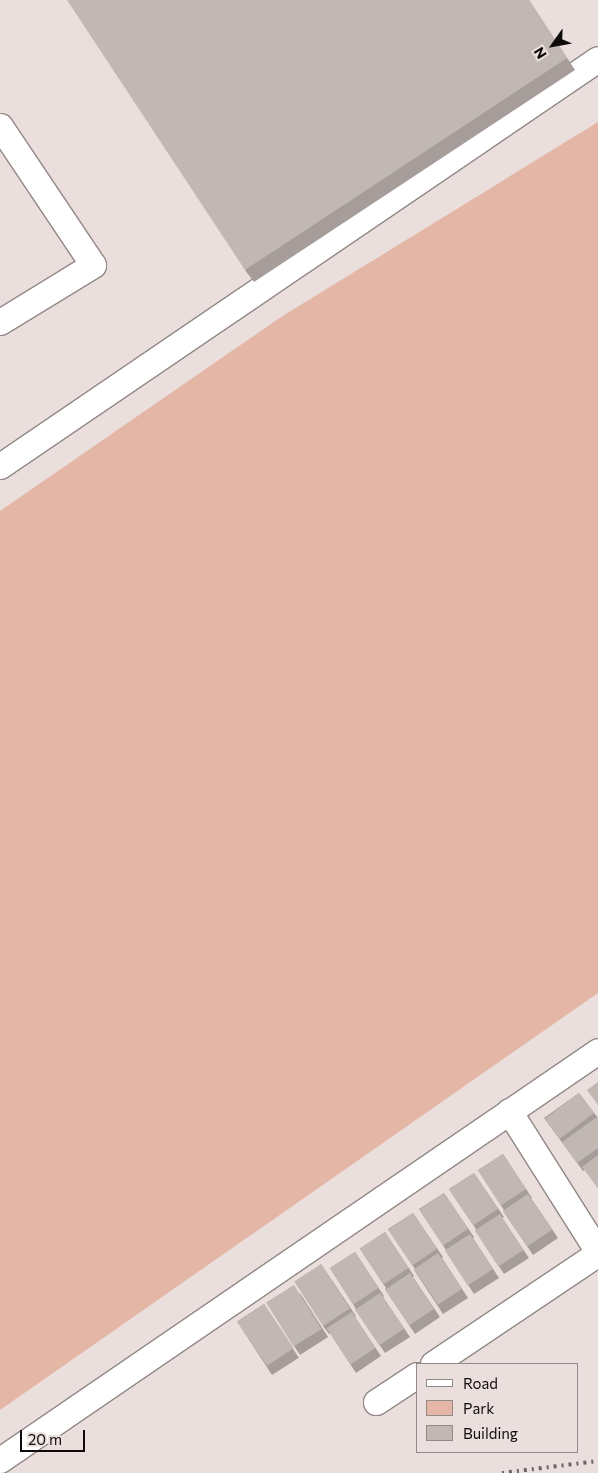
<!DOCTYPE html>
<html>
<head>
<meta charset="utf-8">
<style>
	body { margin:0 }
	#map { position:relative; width:598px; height:1473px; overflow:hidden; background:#eadfdc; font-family:Commissioner,sans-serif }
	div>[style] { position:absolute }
	.green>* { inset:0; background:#e4b6a6 }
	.roads { filter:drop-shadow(1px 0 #928885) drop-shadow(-1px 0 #928885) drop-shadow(0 1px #928885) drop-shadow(0 -1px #928885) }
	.minor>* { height:25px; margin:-12.5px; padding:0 12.5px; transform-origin:12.5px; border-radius:12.5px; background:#fff }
	.rail>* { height:4px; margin-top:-2px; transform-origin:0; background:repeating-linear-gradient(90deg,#6c6563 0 2.5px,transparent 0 7.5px) }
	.wall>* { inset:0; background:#a69d9a; transform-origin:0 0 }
	.building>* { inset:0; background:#c1b7b3; transform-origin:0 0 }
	span { translate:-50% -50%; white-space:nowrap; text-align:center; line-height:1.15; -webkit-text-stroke:5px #eadfdc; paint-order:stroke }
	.legend { position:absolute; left:416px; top:1363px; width:162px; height:90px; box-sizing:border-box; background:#eadfdc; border:1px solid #928a88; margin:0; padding:6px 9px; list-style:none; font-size:15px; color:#0e0b0a }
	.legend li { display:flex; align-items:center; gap:10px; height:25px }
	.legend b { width:25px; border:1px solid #928a88 }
	.north { position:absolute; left:528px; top:20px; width:50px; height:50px; -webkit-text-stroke:4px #eadfdc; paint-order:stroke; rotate:238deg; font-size:14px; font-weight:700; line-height:20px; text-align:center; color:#0e0b0a }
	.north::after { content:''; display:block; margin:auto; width:18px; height:22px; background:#0e0b0a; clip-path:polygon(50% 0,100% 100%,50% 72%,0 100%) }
	.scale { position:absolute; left:20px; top:1430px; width:65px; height:22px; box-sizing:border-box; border:2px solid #0e0b0a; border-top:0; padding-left:6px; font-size:15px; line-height:18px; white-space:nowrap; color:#0e0b0a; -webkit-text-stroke:4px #eadfdc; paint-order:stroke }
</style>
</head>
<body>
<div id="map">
	<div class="green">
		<div style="clip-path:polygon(598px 122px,598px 993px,0 1410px,0 511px,281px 317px)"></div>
	</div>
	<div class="roads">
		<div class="minor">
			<div style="left:0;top:126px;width:167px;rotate:56.2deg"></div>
			<div style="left:93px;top:265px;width:109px;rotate:148.5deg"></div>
			<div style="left:0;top:466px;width:723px;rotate:-34.24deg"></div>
			<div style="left:509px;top:1111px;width:167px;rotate:57.7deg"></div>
			<div style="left:433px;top:1364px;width:199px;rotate:-33.9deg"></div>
			<div style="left:376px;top:1402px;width:49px;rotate:-33.4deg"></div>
			<div style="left:0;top:1460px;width:724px;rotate:-34.37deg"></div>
		</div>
	</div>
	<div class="rail">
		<div style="left:502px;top:1473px;width:97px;rotate:-7.1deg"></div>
	</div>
	<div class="wall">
		<div style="clip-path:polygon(529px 0,575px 70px,254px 282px,245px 270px)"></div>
		<div style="clip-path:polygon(579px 1093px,598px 1118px,598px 1188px,585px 1170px,583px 1171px,544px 1118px)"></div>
		<div style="clip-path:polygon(503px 1154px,532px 1198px,531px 1198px,558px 1238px,533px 1255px,503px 1211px,504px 1210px,478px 1170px)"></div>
		<div style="clip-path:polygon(474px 1173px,504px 1217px,502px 1218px,529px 1258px,504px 1274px,475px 1230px,476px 1229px,449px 1189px)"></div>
		<div style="clip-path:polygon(444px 1193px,474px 1237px,473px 1238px,499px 1278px,474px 1294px,445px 1250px,446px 1250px,419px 1209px)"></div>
		<div style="clip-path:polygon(413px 1213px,443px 1257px,442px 1258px,468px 1298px,443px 1314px,414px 1270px,415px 1269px,388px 1229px)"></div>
		<div style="clip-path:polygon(385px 1232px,414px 1276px,413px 1277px,440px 1317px,415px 1334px,385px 1289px,386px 1288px,360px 1249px)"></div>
		<div style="clip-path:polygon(355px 1252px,384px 1296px,383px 1297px,410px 1337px,385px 1353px,355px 1309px,356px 1309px,330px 1268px)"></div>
		<div style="clip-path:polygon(321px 1264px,356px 1316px,355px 1317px,381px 1356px,356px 1373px,330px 1333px,329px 1334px,323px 1326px)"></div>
		<div style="clip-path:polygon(300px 1293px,328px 1337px,300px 1355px,294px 1346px)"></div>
		<div style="left:264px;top:1304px;width:64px;height:32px;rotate:57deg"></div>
	</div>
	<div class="building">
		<div style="clip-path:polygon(67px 0,529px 0,567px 58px,245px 270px)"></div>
		<div style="clip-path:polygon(598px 1082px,598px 1105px,587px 1090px)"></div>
		<div style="left:579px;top:1093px;width:25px;height:43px;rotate:53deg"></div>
		<div style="clip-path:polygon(597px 1117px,598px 1118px,598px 1148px,577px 1163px,562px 1142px)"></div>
		<div style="left:503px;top:1154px;width:42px;height:30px;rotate:57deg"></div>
		<div style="clip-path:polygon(598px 1155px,598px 1186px,597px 1187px,582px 1167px)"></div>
		<div style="left:474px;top:1173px;width:43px;height:30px;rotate:56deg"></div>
		<div style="left:444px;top:1193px;width:43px;height:30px;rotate:56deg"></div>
		<div style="left:528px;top:1194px;width:43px;height:30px;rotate:56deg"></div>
		<div style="left:413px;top:1213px;width:43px;height:30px;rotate:56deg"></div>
		<div style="left:500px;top:1214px;width:43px;height:30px;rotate:57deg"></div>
		<div style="left:385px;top:1232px;width:43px;height:30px;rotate:57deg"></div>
		<div style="left:470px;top:1234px;width:42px;height:30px;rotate:57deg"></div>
		<div style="left:355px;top:1252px;width:43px;height:30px;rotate:57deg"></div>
		<div style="left:438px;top:1253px;width:43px;height:29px;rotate:56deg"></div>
		<div style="left:321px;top:1264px;width:53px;height:32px;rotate:57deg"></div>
		<div style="left:410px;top:1273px;width:43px;height:30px;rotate:56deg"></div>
		<div style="left:294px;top:1285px;width:52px;height:33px;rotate:58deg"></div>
		<div style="left:380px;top:1293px;width:43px;height:30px;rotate:56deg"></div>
		<div style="left:264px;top:1304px;width:53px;height:32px;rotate:56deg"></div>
		<div style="left:352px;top:1312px;width:43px;height:30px;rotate:57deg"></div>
	</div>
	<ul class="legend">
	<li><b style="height:6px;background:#fff"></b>Road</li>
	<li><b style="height:14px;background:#e4b6a6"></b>Park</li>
	<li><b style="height:14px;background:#c1b7b3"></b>Building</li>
	</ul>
	<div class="north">N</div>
	<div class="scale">20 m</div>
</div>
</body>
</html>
